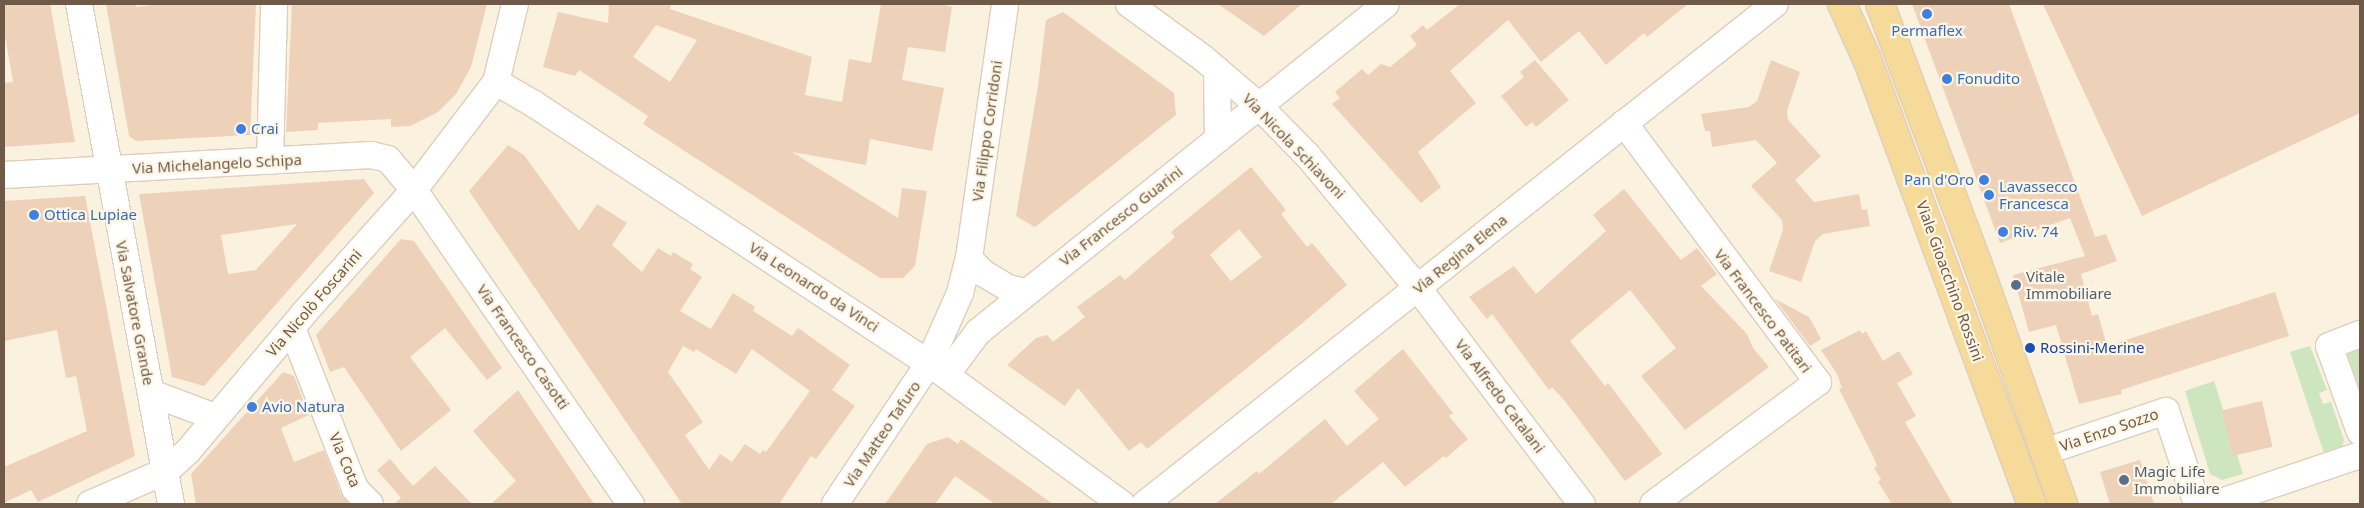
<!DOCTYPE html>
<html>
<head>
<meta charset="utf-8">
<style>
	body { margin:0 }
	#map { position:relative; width:2364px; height:508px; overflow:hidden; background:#faf1df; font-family:"Noto Sans",sans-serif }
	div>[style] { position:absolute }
	.green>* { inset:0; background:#cde6bf }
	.building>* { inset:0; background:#eed1b9; transform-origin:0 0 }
	.roads { filter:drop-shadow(1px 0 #decebc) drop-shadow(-1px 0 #decebc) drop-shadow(0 1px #decebc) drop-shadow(0 -1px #decebc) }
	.minor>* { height:26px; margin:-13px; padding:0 13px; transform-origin:13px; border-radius:13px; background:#fff }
	.major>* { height:28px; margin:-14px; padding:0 14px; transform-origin:14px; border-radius:14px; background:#f6da9a }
	.dots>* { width:14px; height:14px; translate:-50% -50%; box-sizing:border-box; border:2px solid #fef6e5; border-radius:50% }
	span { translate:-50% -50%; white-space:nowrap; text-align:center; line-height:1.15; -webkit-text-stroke:4.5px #fef6e5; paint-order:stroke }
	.shop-label { font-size:15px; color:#366cbe }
	.left { translate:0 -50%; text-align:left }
	.right { translate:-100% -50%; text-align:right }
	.street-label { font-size:15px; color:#6f5949 }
	.service-label { font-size:15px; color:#4e5e75 }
	.transit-label { font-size:15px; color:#164399 }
	.frame { position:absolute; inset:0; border:5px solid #6f5949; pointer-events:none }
</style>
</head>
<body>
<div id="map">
	<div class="green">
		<div style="clip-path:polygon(2310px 346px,2327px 390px,2319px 393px,2323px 404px,2331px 402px,2344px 440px,2342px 448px,2324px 453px,2290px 352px)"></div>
		<div style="clip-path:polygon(2360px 347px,2360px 390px,2347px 354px)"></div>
		<div style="clip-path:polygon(2214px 381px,2243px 474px,2222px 480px,2210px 474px,2185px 391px)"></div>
	</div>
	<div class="building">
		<div style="clip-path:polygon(4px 4px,50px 4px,75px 142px,4px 147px,4px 83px,13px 82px,4px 30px)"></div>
		<div style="clip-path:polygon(106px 4px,136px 4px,136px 7px,159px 4px,256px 4px,250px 135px,136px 141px,129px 136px)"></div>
		<div style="clip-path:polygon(292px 4px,487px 4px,471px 67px,456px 94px,438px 112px,410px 126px,391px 127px,391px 119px,318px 123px,318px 130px,286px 132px)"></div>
		<div style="clip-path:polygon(evenodd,609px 4px,671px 4px,670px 9px,812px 57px,805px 95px,842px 102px,849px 59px,871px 63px,881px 4px,942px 4px,952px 7px,945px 52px,908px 47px,902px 80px,944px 88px,932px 151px,870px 139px,866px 165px,792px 152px,898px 218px,902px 188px,927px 191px,915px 266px,903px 278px,880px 278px,643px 124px,648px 116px,579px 70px,575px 76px,543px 67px,558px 12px,608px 23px,609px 4px,656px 25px,697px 40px,670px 82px,633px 57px,656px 25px)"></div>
		<div style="clip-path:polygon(1218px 4px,1302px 4px,1264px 36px)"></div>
		<div style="clip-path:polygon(1460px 4px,1688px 4px,1647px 37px,1644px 33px,1606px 65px,1579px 31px,1541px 62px,1508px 20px,1450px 71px,1476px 103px,1418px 152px,1441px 187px,1421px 203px,1332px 104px,1340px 98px,1335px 92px,1362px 69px,1368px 75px,1381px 64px,1390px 67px,1417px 45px,1410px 36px,1423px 25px,1427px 30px)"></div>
		<div style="clip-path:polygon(1912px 4px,2009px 4px,2095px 237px,2106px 234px,2117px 261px,2081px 274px,2092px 316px,2098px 314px,2107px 346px,2275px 292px,2289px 336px,2121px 390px,2122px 394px,2079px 404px,2056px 325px,2029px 332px,2013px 275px,2085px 256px,2070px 218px,2000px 243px)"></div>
		<div style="clip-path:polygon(2043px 4px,2360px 4px,2360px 113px,2142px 216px)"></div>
		<div style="clip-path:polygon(1063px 12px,1174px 93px,1176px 115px,1035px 227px,1016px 216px,1038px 86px,1046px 20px)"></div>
		<div style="clip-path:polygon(1535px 60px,1569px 100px,1536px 127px,1532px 122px,1526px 127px,1501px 96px,1524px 77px,1520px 72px)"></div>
		<div style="clip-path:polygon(1771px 60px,1800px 72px,1787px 111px,1788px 120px,1821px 156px,1795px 180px,1814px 202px,1859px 194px,1862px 210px,1867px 209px,1870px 226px,1823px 234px,1815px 241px,1801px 282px,1769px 271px,1783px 230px,1782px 220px,1751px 186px,1777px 163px,1756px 140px,1712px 147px,1710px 131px,1705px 131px,1701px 114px,1749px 107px,1757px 101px)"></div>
		<div style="clip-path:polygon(evenodd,508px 145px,524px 155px,579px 231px,597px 204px,627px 223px,612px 245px,642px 272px,658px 248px,671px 256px,673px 252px,693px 264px,690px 269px,702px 277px,680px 311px,711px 329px,733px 293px,755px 307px,753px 311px,792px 336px,798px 328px,850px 365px,832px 390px,855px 406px,816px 459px,811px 456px,779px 504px,682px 504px,469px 191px,508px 145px,683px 346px,694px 352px,696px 349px,736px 374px,752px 349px,810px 391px,766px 452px,763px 450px,760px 454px,745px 444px,732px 462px,720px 454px,709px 470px,685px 435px,703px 422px,668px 372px,683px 346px)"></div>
		<div style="clip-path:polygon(evenodd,1251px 167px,1286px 210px,1281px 214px,1307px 247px,1312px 243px,1347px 285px,1300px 325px,1147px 449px,1141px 442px,1129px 451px,1078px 388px,1065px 406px,1007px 365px,1036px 338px,1047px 335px,1053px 342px,1085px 317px,1077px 307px,1120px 275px,1125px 280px,1175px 237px,1171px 232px,1251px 167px,1239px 229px,1262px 257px,1231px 281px,1210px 255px,1239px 229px)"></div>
		<div style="clip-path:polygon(evenodd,364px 179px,374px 193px,204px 386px,172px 377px,139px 194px,364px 179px,297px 224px,256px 270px,228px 274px,221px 235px,297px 224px)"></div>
		<div style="clip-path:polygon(1624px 189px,1681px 260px,1697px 248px,1717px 274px,1701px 286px,1747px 334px,1753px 348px,1769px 367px,1685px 430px,1641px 376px,1676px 348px,1630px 290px,1570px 341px,1605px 386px,1608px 383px,1662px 454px,1625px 481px,1564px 400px,1552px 387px,1549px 390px,1492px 314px,1487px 319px,1469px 297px,1514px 266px,1536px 294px,1606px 231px,1593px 215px)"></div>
		<div style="clip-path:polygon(85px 196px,135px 456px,38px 502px,31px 490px,4px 503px,4px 467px,87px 431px,76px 376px,66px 378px,57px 330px,4px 341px,4px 201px)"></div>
		<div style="clip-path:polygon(401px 239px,414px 241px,502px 368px,487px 380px,445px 328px,410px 357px,451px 410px,401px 451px,344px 367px,330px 372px,316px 335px)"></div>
		<div style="clip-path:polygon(1775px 299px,1809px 317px,1821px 339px,1810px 346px)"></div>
		<div style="clip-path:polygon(1860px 330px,1862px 334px,1866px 331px,1883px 361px,1899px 351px,1913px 374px,1897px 383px,1916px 416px,1905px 422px,1953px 504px,1892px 504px,1878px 482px,1881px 479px,1874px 468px,1877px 466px,1873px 456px,1839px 389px,1842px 388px,1837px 374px,1821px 350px)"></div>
		<div style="clip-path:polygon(1403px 349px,1453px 413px,1449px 416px,1468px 439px,1446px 458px,1444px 456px,1405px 487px,1383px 462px,1331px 504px,1215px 504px,1257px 471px,1259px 474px,1325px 419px,1347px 446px,1379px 419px,1354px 391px)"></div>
		<div style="clip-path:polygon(283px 372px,294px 376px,309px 415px,281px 428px,294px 462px,324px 450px,341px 494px,349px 504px,196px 504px,191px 474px)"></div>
		<div style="clip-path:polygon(518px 390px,594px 504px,491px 504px,516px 481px,473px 431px)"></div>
		<div style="left:2262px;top:401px;width:47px;height:41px;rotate:77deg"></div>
		<div style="clip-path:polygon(948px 437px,958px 444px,961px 439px,1053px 504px,995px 504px,955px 476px,935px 504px,885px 504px,927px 444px)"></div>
		<div style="clip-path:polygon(390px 459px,413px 486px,435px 466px,472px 504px,394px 504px,401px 498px,377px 470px)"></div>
		<div style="clip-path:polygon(2140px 460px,2154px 504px,2110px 504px,2100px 472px)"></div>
	</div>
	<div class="roads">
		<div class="minor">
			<div style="left:79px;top:4px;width:508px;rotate:79.57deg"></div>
			<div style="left:1129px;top:4px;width:92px;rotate:36.1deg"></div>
			<div style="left:1203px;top:58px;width:74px;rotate:40.6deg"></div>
			<div style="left:1259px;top:106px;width:69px;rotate:45.6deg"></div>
			<div style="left:1307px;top:155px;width:172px;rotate:50.2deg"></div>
			<div style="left:1417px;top:287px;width:273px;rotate:52.8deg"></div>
			<div style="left:1217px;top:70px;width:69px;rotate:89.2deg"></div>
			<div style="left:496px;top:82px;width:44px;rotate:30.1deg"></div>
			<div style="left:534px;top:104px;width:472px;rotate:33.3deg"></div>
			<div style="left:929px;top:363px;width:239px;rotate:36.2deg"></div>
			<div style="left:1624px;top:123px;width:324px;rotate:53.2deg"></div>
			<div style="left:1818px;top:382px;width:205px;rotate:143.5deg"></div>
			<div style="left:270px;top:161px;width:157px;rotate:-88.5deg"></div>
			<div style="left:4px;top:175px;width:368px;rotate:-3.1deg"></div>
			<div style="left:371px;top:155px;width:17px;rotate:13deg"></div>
			<div style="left:388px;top:159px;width:40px;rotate:50deg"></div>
			<div style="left:414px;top:190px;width:382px;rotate:55.4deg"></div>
			<div style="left:969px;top:258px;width:21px;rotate:47deg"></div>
			<div style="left:983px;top:273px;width:29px;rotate:31deg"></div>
			<div style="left:1008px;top:288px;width:17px;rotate:13deg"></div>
			<div style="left:292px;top:328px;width:173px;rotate:68.6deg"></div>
			<div style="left:355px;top:489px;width:21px;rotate:45deg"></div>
			<div style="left:2360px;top:334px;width:33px;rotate:159deg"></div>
			<div style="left:2329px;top:346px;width:91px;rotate:70.2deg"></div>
			<div style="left:946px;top:375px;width:54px;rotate:-53.3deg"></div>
			<div style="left:978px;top:332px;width:523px;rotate:-38.8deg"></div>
			<div style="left:151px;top:393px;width:68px;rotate:20.6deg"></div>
			<div style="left:2044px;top:452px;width:129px;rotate:-18.6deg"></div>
			<div style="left:2166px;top:411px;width:98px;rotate:71.6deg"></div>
			<div style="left:90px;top:504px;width:83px;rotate:-23.5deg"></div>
			<div style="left:166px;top:471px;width:30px;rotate:-42deg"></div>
			<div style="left:188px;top:451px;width:182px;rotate:-49.9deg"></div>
			<div style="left:305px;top:312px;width:164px;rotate:-48.2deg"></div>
			<div style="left:414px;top:190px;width:136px;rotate:-52.8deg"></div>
			<div style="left:496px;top:82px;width:80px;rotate:-76.3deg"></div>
			<div style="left:835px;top:504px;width:169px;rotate:-56.3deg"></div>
			<div style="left:929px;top:363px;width:77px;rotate:-66.1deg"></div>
			<div style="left:960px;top:293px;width:36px;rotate:-76deg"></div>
			<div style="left:969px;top:258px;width:257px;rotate:-81.9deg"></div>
			<div style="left:1145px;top:504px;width:804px;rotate:-38.44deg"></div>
			<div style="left:2215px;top:504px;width:153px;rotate:-18.7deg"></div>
		</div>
		<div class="major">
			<div style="left:1842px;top:4px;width:60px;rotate:65.6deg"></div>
			<div style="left:1867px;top:59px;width:475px;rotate:69.7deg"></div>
			<div style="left:1880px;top:4px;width:276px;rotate:69.4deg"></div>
			<div style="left:1977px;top:262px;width:257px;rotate:70.4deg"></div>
		</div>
	</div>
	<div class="dots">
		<div style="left:1927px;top:14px;background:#3f7fe0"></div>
		<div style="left:1947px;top:79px;background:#3f7fe0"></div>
		<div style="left:241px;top:129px;background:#3f7fe0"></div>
		<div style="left:1984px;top:180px;background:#3f7fe0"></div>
		<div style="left:1989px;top:195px;background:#3f7fe0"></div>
		<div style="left:34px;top:215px;background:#3f7fe0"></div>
		<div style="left:2003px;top:232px;background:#3f7fe0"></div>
		<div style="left:2016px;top:285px;background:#5c6f8a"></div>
		<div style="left:2030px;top:348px;background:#1a4fb4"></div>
		<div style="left:252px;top:407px;background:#3f7fe0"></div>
		<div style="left:2124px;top:480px;background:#5c6f8a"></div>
	</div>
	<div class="shop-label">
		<span style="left:1927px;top:31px">Permaflex</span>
		<span class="left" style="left:1957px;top:79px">Fonudito</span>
		<span class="left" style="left:251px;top:129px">Crai</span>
		<span class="right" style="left:1974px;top:180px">Pan d'Oro</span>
		<span class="left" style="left:1999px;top:195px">Lavassecco<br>Francesca</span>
		<span class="left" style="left:44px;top:215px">Ottica Lupiae</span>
		<span class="left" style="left:2013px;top:232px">Riv. 74</span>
		<span class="left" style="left:262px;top:407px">Avio Natura</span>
	</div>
	<div class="street-label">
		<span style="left:987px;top:131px;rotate:-82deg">Via Filippo Corridoni</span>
		<span style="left:1294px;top:146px;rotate:46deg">Via Nicola Schiavoni</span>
		<span style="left:217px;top:164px;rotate:-3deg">Via Michelangelo Schipa</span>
		<span style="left:1121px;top:216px;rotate:-38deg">Via Francesco Guarini</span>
		<span style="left:1460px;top:254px;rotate:-39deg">Via Regina Elena</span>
		<span style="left:1950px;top:281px;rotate:70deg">Viale Gioacchino Rossini</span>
		<span style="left:814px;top:287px;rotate:33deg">Via Leonardo da Vinci</span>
		<span style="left:314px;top:303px;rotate:-49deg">Via Nicolò Foscarini</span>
		<span style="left:1763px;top:311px;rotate:53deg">Via Francesco Patitari</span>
		<span style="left:135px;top:313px;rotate:79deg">Via Salvatore Grande</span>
		<span style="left:523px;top:347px;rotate:55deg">Via Francesco Casotti</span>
		<span style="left:1500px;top:396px;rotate:53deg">Via Alfredo Catalani</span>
		<span style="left:2109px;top:430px;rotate:-19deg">Via Enzo Sozzo</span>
		<span style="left:882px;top:434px;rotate:-56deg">Via Matteo Tafuro</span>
		<span style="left:345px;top:460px;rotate:67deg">Via Cota</span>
	</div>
	<div class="service-label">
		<span class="left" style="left:2026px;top:285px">Vitale<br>Immobiliare</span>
		<span class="left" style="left:2134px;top:480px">Magic Life<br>Immobiliare</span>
	</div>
	<div class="transit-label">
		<span class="left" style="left:2040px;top:348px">Rossini-Merine</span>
	</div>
	<div class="frame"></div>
</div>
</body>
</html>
